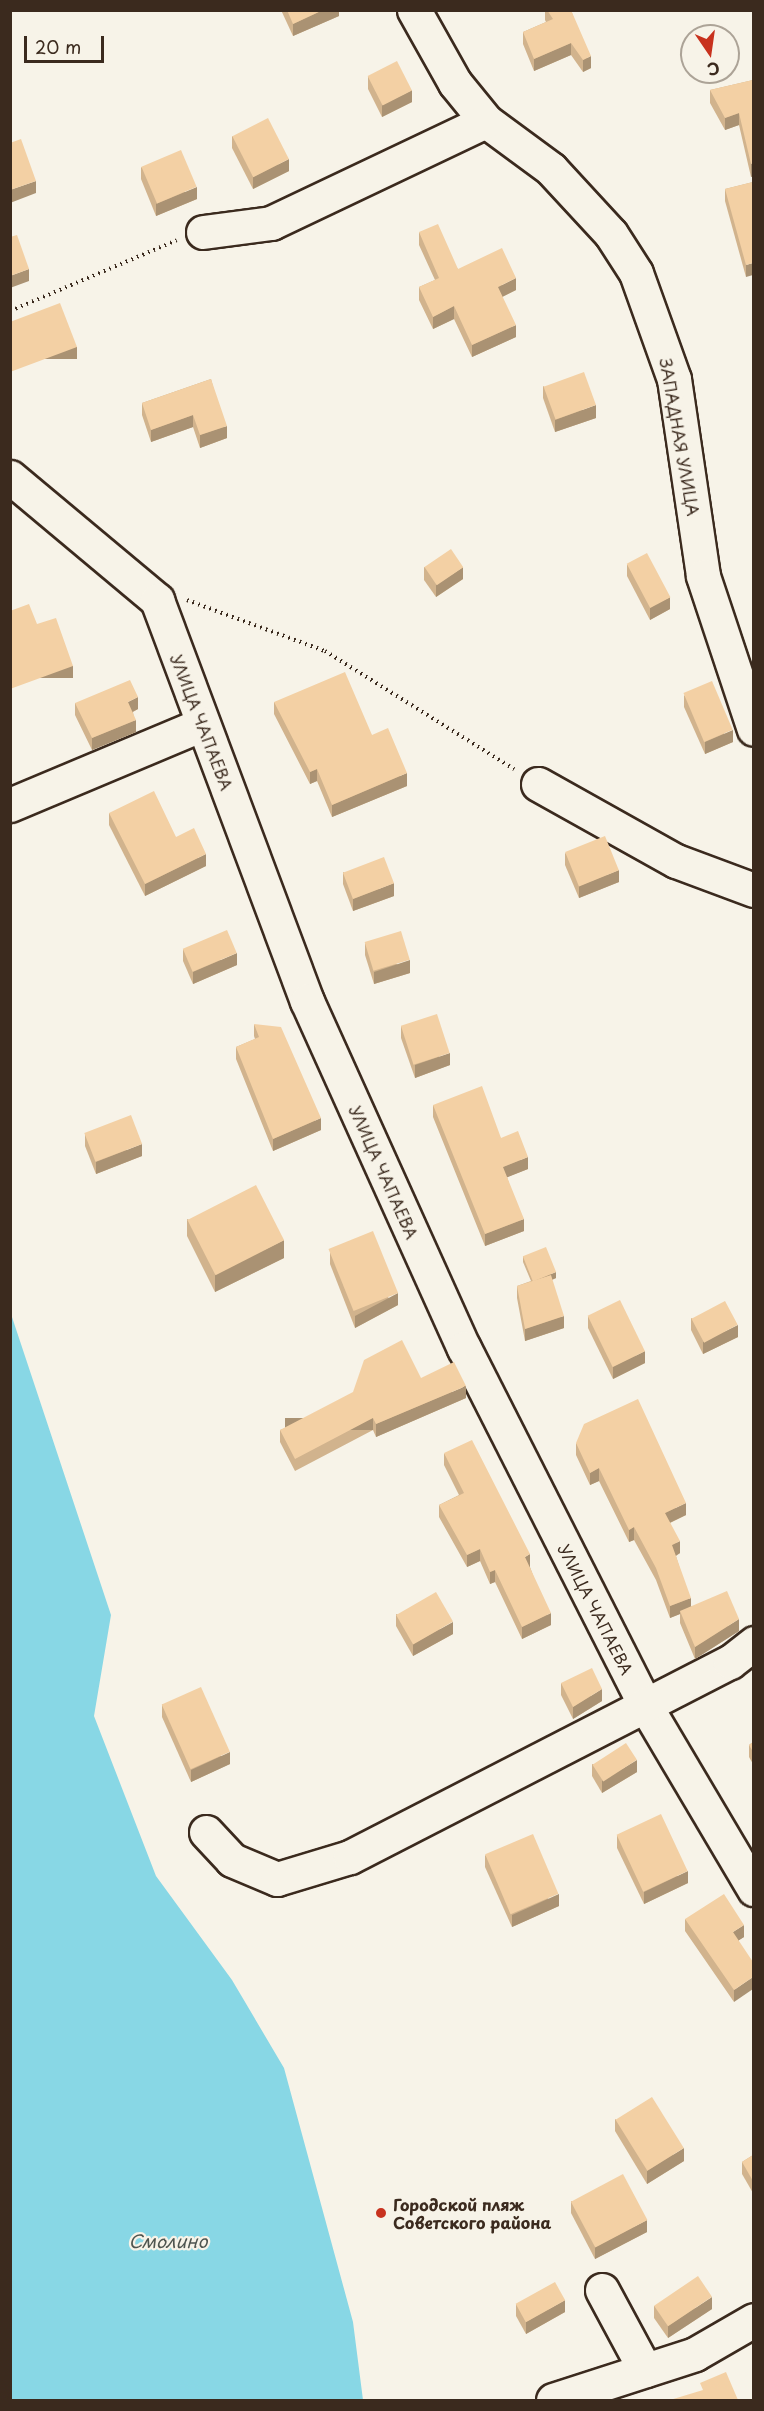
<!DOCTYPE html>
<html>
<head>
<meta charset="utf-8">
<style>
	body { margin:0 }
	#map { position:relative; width:764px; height:2411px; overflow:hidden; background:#f7f3e8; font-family:"Playpen Sans",sans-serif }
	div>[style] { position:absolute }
	.water>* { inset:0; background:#88d7e5 }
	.path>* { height:4px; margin-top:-2px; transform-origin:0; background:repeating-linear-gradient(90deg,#3b2a1e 0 1.5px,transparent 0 6px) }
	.roads { filter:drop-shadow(2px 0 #3b2a1e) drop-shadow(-2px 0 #3b2a1e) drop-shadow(0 2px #3b2a1e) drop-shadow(0 -2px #3b2a1e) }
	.minor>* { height:33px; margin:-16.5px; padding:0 16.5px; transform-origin:16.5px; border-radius:16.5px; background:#f7f3e8 }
	.wall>* { inset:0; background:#d1b38d }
	.shaded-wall>* { inset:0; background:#aa9273; transform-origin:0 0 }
	.building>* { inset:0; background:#f3d0a4; transform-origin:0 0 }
	.dots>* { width:16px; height:16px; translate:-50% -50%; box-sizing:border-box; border:3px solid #f7f3e8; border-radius:50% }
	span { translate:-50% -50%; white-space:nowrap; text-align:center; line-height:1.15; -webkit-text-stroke:4.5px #f7f3e8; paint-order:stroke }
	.street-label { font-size:16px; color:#3b2a1e }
	.poi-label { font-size:16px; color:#3b2a1e; font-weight:700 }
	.left { translate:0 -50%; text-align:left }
	.water-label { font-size:18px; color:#4e5550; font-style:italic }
	.frame { position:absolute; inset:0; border:12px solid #3b2a1e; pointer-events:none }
	.north { position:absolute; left:680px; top:24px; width:60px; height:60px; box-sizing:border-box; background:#f7f3e8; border:2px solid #aca397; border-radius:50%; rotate:167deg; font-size:16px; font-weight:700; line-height:24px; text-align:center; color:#3b2a1e }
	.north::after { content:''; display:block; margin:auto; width:21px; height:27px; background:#c8321e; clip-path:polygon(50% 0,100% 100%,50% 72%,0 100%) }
	.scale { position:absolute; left:24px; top:36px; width:80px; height:27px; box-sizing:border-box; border:3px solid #3b2a1e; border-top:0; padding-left:8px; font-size:18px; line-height:21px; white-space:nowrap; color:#3b2a1e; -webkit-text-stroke:4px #f7f3e8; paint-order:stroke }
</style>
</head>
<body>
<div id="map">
	<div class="water">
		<div style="clip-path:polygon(11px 1314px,111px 1615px,94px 1716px,156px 1876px,232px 1980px,284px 2068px,353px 2322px,363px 2400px,11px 2400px)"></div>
	</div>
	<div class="path">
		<div style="left:10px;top:311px;width:181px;rotate:-23deg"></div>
		<div style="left:187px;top:600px;width:147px;rotate:20.3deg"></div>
		<div style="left:325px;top:651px;width:223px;rotate:32deg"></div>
	</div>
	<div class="roads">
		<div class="minor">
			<div style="left:414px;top:10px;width:84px;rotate:60.7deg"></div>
			<div style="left:455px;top:83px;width:49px;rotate:50.8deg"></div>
			<div style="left:486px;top:121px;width:81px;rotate:36.4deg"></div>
			<div style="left:551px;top:169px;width:88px;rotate:47.3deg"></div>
			<div style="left:611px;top:234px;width:46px;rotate:57.3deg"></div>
			<div style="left:636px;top:273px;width:113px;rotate:70.3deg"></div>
			<div style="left:674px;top:379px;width:199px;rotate:81.6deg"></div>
			<div style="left:703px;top:576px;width:161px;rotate:71.6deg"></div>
			<div style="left:203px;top:232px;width:69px;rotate:-7.5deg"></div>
			<div style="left:271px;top:223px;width:238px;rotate:-25.4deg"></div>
			<div style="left:10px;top:477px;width:192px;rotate:39.9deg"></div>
			<div style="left:157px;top:600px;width:428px;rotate:69.5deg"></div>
			<div style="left:307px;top:1001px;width:381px;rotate:65.7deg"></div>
			<div style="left:464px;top:1348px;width:400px;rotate:63.1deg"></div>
			<div style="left:645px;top:1705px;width:214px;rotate:59.4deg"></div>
			<div style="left:538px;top:784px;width:158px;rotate:29.2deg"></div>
			<div style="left:676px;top:861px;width:83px;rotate:20.4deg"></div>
			<div style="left:10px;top:805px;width:209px;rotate:-22.8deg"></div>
			<div style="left:206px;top:1832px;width:38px;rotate:47deg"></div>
			<div style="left:232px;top:1860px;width:49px;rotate:22.9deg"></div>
			<div style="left:277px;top:1879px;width:76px;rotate:-16.8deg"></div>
			<div style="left:350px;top:1857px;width:427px;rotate:-27.2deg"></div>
			<div style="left:730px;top:1662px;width:31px;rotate:-38deg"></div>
			<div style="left:602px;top:2290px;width:91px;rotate:61.7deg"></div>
			<div style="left:553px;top:2400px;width:149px;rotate:-17.9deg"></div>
			<div style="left:695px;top:2354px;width:68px;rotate:-30deg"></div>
		</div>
	</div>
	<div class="wall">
		<div style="clip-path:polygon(281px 10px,339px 10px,339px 16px,293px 36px)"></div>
		<div style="clip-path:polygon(545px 10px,571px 10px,591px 68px,583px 72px,571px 55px,534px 71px,523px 44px,523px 32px,546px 22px,545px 20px)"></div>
		<div style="clip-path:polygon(368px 76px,412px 102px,382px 117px,368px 89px)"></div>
		<div style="clip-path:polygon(753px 80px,753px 176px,751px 177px,739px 125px,725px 130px,710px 103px,710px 90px)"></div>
		<div style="clip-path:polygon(232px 136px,289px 171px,253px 189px,232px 148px)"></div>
		<div style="clip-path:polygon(141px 167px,197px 199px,156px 216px,141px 179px)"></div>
		<div style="clip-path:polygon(753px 182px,746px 277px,725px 201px,725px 189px)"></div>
		<div style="clip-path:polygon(419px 232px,458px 269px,516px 290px,502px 297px,516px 337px,472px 357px,454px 319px,433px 329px,419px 300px,419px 287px,435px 280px,419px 245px)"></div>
		<div style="clip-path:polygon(211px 379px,227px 438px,200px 448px,193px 427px,151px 442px,142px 415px,142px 403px)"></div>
		<div style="clip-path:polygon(543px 386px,596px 418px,555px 432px,543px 398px)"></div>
		<div style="clip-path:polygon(627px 564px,670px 609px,650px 620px,627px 576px)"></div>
		<div style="clip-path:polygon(424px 567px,463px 579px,436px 597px,424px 580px)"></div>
		<div style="clip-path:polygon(684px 695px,733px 742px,705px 754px,684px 707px)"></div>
		<div style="clip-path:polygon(274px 702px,372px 735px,407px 786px,332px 817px,317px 781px,310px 784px,274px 714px)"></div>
		<div style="clip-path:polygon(75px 703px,138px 709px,133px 712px,136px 732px,92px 750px,75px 715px)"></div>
		<div style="clip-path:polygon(109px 813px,176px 837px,206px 866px,145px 896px,109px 825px)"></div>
		<div style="clip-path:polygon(565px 853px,619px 882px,579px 898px,565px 865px)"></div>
		<div style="clip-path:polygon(343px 872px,394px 896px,353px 911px,343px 884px)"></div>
		<div style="clip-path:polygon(365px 943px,410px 973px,374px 984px,365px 955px)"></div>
		<div style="clip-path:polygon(183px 949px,237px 965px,193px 984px,183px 961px)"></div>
		<div style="clip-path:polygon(254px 1024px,321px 1130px,273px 1151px,236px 1059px,236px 1047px,255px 1039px,254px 1036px)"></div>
		<div style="clip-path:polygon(401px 1026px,450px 1065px,415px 1078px,401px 1038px)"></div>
		<div style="clip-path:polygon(433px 1105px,501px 1138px,528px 1169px,507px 1177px,524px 1231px,485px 1246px,433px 1117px)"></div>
		<div style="clip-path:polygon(85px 1134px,142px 1156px,96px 1174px,85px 1146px)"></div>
		<div style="clip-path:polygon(187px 1219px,284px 1258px,215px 1292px,187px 1236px)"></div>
		<div style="clip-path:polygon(330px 1252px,398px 1305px,355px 1328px,330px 1264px)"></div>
		<div style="clip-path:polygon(523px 1256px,556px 1278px,552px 1280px,564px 1328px,525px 1341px,517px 1298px,517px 1286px,531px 1281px,523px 1262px)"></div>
		<div style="clip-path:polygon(588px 1316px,645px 1363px,613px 1379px,588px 1328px)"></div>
		<div style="clip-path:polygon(691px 1318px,738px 1337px,703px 1354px,691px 1330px)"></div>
		<div style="clip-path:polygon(421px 1378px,466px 1398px,376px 1437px,373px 1430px,295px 1471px,280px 1442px,280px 1430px)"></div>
		<div style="clip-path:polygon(576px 1443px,686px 1515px,670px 1523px,680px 1553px,676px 1556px,691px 1606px,739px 1631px,695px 1659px,680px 1623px,680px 1614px,670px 1618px,656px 1580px,634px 1540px,629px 1542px,599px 1481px,590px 1485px,576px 1455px)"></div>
		<div style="clip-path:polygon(444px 1453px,530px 1567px,551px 1625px,522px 1639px,495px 1582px,490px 1584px,480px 1561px,467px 1567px,439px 1517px,439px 1505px,459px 1495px,444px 1465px)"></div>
		<div style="clip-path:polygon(396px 1614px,453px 1634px,413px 1656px,396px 1626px)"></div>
		<div style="clip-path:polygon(561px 1683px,602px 1701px,573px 1719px,561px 1695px)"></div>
		<div style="clip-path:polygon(753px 1694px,753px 1711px,752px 1708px,752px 1696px)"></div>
		<div style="clip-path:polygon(162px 1704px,230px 1764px,191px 1782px,162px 1717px)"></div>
		<div style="clip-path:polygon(753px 1742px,753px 1764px,749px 1757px,749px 1745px)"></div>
		<div style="clip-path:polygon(592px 1764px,637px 1772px,602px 1793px,592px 1776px)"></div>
		<div style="clip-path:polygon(617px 1835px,688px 1883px,644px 1904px,617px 1848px)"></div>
		<div style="clip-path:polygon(485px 1855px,559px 1906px,512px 1927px,485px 1867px)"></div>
		<div style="clip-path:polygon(685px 1919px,744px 1937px,739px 1940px,734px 2002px,685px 1931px)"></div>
		<div style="clip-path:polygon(615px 2119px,684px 2161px,647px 2184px,615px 2131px)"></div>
		<div style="clip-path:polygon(753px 2155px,753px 2193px,742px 2174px,742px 2162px)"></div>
		<div style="clip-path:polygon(571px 2201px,647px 2232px,595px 2259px,571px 2213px)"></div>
		<div style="clip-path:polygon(516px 2304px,565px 2312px,526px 2334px,516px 2316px)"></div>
		<div style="clip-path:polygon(654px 2306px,712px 2309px,668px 2338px,654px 2318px)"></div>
	</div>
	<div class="shaded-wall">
		<div style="clip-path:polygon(323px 10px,339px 10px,339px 16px,293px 36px,293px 24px)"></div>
		<div style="clip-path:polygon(571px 43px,571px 55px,534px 71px,534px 59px)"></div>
		<div style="clip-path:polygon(591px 56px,591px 68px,583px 72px,583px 60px)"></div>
		<div style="clip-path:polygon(412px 90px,412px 102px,382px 117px,382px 105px)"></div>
		<div style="clip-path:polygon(739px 113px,739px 125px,725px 130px,725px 118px)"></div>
		<div style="clip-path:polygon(289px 159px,289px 171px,253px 189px,253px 177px)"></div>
		<div style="clip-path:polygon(753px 163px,753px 176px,751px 177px,751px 164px)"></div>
		<div style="clip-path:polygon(36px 181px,36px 193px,10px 203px,10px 190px)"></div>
		<div style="clip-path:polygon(197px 187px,197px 199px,156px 216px,156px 204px)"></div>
		<div style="clip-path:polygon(753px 263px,753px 275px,746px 277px,746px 265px)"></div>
		<div style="clip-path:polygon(29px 269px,29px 281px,10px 288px,10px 276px)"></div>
		<div style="clip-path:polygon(516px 278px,516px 290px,498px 299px,498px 287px)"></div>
		<div style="clip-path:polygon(454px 306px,454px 319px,433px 329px,433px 317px)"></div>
		<div style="clip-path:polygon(516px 325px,516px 337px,472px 357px,472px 345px)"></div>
		<div style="left:77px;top:347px;width:12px;height:72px;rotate:90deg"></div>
		<div style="clip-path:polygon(596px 405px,596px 418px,555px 432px,555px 420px)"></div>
		<div style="clip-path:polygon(193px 415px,193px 427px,151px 442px,151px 430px)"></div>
		<div style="clip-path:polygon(227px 426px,227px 438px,200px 448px,200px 435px)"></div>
		<div style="clip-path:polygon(463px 567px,463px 579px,436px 597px,436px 585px)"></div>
		<div style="clip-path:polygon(670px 597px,670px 609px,650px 620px,650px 607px)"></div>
		<div style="left:73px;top:666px;width:12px;height:67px;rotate:90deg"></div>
		<div style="clip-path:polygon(138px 697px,138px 709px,128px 714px,128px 702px)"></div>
		<div style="clip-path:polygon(136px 720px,136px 732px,92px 750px,92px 738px)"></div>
		<div style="clip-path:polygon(733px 730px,733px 742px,705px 754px,705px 742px)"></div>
		<div style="clip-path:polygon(317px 769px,317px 781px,310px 784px,310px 772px)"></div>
		<div style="clip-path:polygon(407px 773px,407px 786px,332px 817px,332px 805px)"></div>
		<div style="clip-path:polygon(206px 854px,206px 866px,145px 896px,145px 884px)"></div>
		<div style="clip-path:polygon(619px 870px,619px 882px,579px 898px,579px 886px)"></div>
		<div style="clip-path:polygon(394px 883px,394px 896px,353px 911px,353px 899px)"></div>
		<div style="clip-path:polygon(237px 953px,237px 965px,193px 984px,193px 972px)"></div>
		<div style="clip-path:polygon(410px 960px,410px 973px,374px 984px,374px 972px)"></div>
		<div style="clip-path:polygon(450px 1053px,450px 1065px,415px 1078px,415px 1065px)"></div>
		<div style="clip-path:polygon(321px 1118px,321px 1130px,273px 1151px,273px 1139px)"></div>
		<div style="clip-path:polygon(142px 1144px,142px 1156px,96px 1174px,96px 1162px)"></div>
		<div style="clip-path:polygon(528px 1157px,528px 1169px,503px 1179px,503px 1167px)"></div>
		<div style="clip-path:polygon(524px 1219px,524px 1231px,485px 1246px,485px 1234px)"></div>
		<div style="clip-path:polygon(284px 1240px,284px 1258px,215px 1292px,215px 1274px)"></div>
		<div style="clip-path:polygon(556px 1272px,556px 1278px,534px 1287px,534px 1281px)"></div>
		<div style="clip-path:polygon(398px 1293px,398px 1305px,355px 1328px,355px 1316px)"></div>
		<div style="clip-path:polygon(564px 1316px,564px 1328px,525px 1341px,525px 1329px)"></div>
		<div style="clip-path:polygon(738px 1325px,738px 1337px,703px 1354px,703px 1342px)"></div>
		<div style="clip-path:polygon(645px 1351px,645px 1363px,613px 1379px,613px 1367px)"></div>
		<div style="clip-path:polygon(466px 1386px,466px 1398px,376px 1437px,376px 1424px)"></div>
		<div style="left:373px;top:1418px;width:12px;height:88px;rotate:90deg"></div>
		<div style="clip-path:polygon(599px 1468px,599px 1481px,590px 1485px,590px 1473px)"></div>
		<div style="clip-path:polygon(686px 1503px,686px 1515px,665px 1525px,665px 1513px)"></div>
		<div style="clip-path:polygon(634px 1527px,634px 1540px,629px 1542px,629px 1530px)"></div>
		<div style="clip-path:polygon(680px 1541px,680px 1553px,672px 1558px,672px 1545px)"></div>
		<div style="clip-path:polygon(480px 1549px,480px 1561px,467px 1567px,467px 1555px)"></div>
		<div style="clip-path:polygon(530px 1554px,530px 1567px,525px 1569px,525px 1557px)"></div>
		<div style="clip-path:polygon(495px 1570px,495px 1582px,490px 1584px,490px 1572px)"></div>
		<div style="clip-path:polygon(691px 1598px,691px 1610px,680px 1611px,680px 1614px,670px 1618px,670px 1606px)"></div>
		<div style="clip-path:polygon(551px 1613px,551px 1625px,522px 1639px,522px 1627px)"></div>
		<div style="clip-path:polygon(739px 1619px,739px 1631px,695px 1659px,695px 1647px)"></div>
		<div style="clip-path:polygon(453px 1622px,453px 1634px,413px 1656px,413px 1644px)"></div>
		<div style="clip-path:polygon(602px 1689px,602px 1701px,573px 1719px,573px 1707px)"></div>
		<div style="clip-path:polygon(230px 1752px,230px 1764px,191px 1782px,191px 1770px)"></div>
		<div style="clip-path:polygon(637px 1760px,637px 1772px,602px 1793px,602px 1781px)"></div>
		<div style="clip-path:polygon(688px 1871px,688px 1883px,644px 1904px,644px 1892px)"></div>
		<div style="clip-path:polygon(559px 1894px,559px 1906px,512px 1927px,512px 1915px)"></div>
		<div style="clip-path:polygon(744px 1925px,744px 1937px,733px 1944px,733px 1932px)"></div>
		<div style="clip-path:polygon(753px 1977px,753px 1989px,734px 2002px,734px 1990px)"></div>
		<div style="clip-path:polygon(684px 2148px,684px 2161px,647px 2184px,647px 2171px)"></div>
		<div style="clip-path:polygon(647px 2220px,647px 2232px,595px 2259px,595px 2247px)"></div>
		<div style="clip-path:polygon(712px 2297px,712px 2309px,668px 2338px,668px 2326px)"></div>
		<div style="clip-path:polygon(565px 2300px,565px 2312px,526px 2334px,526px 2322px)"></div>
	</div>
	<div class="building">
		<div style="clip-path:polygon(287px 10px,323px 10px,293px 24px)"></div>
		<div style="clip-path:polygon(547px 10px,571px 10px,591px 56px,583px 60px,571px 43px,534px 59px,523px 32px,553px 19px)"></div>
		<div style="left:397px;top:61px;width:33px;height:33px;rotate:63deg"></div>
		<div style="clip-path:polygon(753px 80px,753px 163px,751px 164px,739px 113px,725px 118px,710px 90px)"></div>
		<div style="left:268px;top:118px;width:46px;height:40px;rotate:63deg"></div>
		<div style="clip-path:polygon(21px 139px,36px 181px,10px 190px,10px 143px)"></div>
		<div style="left:181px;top:150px;width:40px;height:43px;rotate:67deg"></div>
		<div style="clip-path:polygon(753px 182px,753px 263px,746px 265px,725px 189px)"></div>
		<div style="clip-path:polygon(438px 224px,458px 269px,502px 248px,516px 278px,498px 287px,516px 325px,472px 345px,454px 306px,433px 317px,419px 287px,439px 278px,419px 232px)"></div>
		<div style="clip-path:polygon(17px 235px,29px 269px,10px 276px,10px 237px)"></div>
		<div style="clip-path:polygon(60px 303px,77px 347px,10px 372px,10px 322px)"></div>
		<div style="left:584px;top:372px;width:35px;height:43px;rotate:70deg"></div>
		<div style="clip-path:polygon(211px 379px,227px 426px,200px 435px,193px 415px,151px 430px,142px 403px)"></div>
		<div style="left:451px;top:549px;width:22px;height:32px;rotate:56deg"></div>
		<div style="left:647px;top:553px;width:50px;height:23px;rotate:62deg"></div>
		<div style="clip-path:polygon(29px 604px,37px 624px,56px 618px,73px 666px,10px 689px,10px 611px)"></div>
		<div style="clip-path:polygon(345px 672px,372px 735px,388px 728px,407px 773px,332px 805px,317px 769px,310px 772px,274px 702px)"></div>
		<div style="clip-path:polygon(130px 680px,138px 697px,128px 702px,136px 720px,92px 738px,75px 703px)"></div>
		<div style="left:712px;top:681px;width:53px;height:31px;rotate:67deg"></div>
		<div style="clip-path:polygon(154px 791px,176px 837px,194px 828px,206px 854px,145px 884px,109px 813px)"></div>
		<div style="left:605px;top:836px;width:37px;height:43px;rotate:68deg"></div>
		<div style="left:384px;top:857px;width:28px;height:44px;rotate:69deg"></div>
		<div style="left:227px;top:930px;width:25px;height:48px;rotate:67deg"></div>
		<div style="left:401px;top:931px;width:30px;height:38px;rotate:73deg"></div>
		<div style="left:437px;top:1014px;width:41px;height:38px;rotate:72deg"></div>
		<div style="clip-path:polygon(254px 1024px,281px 1027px,321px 1118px,273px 1139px,236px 1047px,259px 1037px)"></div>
		<div style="clip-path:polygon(482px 1086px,501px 1138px,518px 1131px,528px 1157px,503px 1167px,524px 1219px,485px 1234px,433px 1105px)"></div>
		<div style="left:131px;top:1115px;width:31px;height:50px;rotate:69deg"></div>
		<div style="left:256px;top:1185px;width:62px;height:77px;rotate:63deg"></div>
		<div style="left:373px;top:1231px;width:67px;height:48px;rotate:68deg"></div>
		<div style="left:546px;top:1247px;width:27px;height:25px;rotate:68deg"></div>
		<div style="clip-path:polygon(551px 1275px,564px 1316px,525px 1329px,517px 1286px)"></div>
		<div style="left:620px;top:1300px;width:57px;height:36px;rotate:64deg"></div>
		<div style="left:725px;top:1301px;width:27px;height:38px;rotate:62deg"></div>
		<div style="clip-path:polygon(402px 1340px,421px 1378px,454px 1362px,466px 1386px,376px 1424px,373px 1418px,295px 1459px,280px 1430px,353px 1392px,364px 1360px)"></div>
		<div style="clip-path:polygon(638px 1399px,686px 1503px,665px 1513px,680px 1541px,672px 1545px,691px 1598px,670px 1606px,656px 1568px,634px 1527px,629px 1530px,599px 1468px,590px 1473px,576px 1443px,584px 1424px)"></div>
		<div style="clip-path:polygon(472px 1440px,530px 1554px,525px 1557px,551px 1613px,522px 1627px,495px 1570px,490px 1572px,480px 1549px,467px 1555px,439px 1505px,464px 1493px,444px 1453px)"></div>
		<div style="clip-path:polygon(727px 1591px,739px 1619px,695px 1647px,680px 1611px)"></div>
		<div style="left:436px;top:1592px;width:34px;height:46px;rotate:60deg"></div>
		<div style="clip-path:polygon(592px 1668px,602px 1689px,573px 1707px,561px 1683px)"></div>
		<div style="left:201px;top:1687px;width:71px;height:43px;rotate:66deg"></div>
		<div style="clip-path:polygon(753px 1742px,753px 1752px,749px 1745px)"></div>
		<div style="left:626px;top:1743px;width:20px;height:40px;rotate:57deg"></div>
		<div style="left:661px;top:1814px;width:63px;height:49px;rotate:65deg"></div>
		<div style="left:533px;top:1834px;width:65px;height:52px;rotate:67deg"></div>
		<div style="clip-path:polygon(724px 1894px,744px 1925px,733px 1932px,753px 1962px,753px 1977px,734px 1990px,685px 1919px)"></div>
		<div style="left:652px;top:2097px;width:60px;height:43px;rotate:58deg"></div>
		<div style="clip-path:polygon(753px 2155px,753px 2181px,742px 2162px)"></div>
		<div style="left:623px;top:2174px;width:52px;height:59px;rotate:62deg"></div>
		<div style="left:698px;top:2276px;width:25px;height:53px;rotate:56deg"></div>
		<div style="left:555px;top:2282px;width:21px;height:45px;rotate:61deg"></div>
		<div style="clip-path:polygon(726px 2372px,738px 2400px,670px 2400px,703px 2390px,700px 2383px)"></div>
	</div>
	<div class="dots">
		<div style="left:381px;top:2213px;background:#c8321e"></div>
	</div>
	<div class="street-label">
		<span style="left:680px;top:437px;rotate:80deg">ЗАПАДНАЯ УЛИЦА</span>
		<span style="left:202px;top:722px;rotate:69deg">УЛИЦА ЧАПАЕВА</span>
		<span style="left:384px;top:1172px;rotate:66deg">УЛИЦА ЧАПАЕВА</span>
		<span style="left:596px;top:1609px;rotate:63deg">УЛИЦА ЧАПАЕВА</span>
	</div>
	<div class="poi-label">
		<span class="left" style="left:393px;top:2213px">Городской пляж<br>Советского района</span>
	</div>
	<div class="water-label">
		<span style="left:168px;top:2241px">Смолино</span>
	</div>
	<div class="frame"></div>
	<div class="north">С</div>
	<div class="scale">20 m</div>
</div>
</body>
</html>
